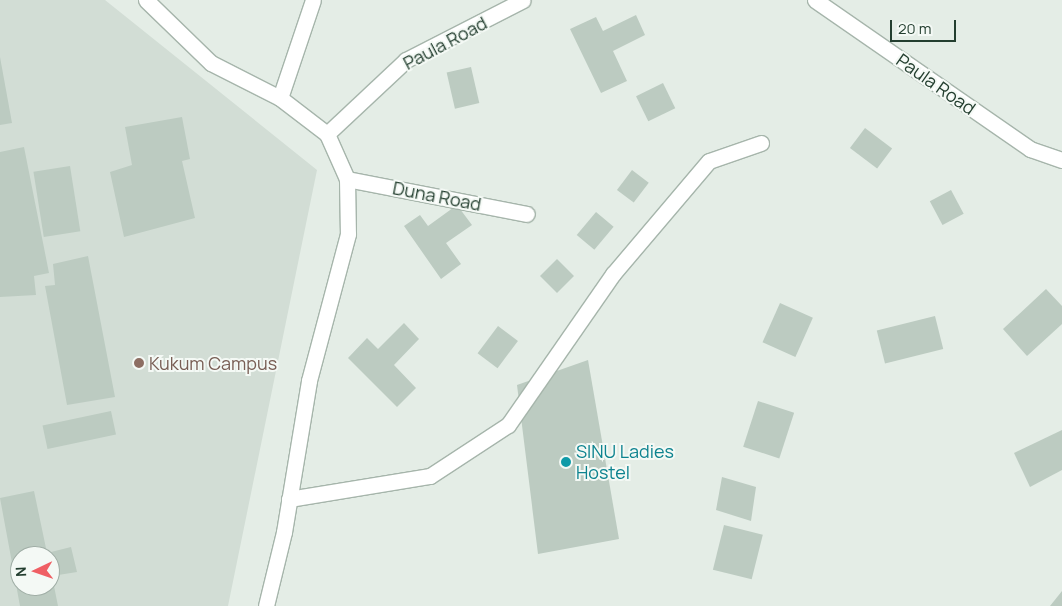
<!DOCTYPE html>
<html>
<head>
<meta charset="utf-8">
<style>
	body { margin:0 }
	#map { position:relative; width:1062px; height:606px; overflow:hidden; background:#e4ede6; font-family:Manrope,sans-serif }
	div>[style] { position:absolute }
	.built>* { inset:0; background:#d2ddd5 }
	.building>* { inset:0; background:#bccbc1; transform-origin:0 0 }
	.roads { filter:drop-shadow(1px 0 #a6b5ab) drop-shadow(-1px 0 #a6b5ab) drop-shadow(0 1px #a6b5ab) drop-shadow(0 -1px #a6b5ab) }
	.minor>* { height:15px; margin:-7.5px; padding:0 7.5px; transform-origin:7.5px; border-radius:7.5px; background:#fff }
	.dots>* { width:14px; height:14px; translate:-50% -50%; box-sizing:border-box; border:2px solid #f4f9f5; border-radius:50% }
	span { translate:-50% -50%; white-space:nowrap; text-align:center; line-height:1.15; -webkit-text-stroke:4px #f4f9f5; paint-order:stroke }
	.street-label { font-size:18px; color:#233e2f }
	.education-label { font-size:18px; color:#785e54 }
	.left { translate:0 -50%; text-align:left }
	.culture-label { font-size:18px; color:#0d838f }
	.north { position:absolute; left:10px; top:546px; width:50px; height:50px; box-sizing:border-box; background:#f4f9f5; border:1px solid #a0aea6; border-radius:50%; rotate:267deg; font-size:14px; font-weight:700; line-height:20px; text-align:center; color:#233e2f }
	.north::after { content:''; display:block; margin:auto; width:18px; height:22px; background:#ef5f64; clip-path:polygon(50% 0,100% 100%,50% 72%,0 100%) }
	.scale { position:absolute; left:890px; top:20px; width:66px; height:22px; box-sizing:border-box; border:2px solid #233e2f; border-top:0; padding-left:6px; font-size:15px; line-height:18px; white-space:nowrap; color:#233e2f; -webkit-text-stroke:4px #f4f9f5; paint-order:stroke }
</style>
</head>
<body>
<div id="map">
	<div class="built">
		<div style="clip-path:polygon(evenodd,0 0,105px 0,317px 170px,228px 606px,0 606px,0 0,20px 556px,50px 556px,50px 586px,20px 586px,20px 556px)"></div>
	</div>
	<div class="building">
		<div style="clip-path:polygon(636px 15px,645px 35px,613px 51px,627px 81px,601px 93px,570px 29px,596px 17px,603px 31px)"></div>
		<div style="clip-path:polygon(0 57px,12px 123px,0 125px)"></div>
		<div style="left:471px;top:67px;width:37px;height:25px;rotate:77deg"></div>
		<div style="left:663px;top:83px;width:28px;height:30px;rotate:64deg"></div>
		<div style="clip-path:polygon(182px 117px,190px 159px,182px 161px,195px 218px,124px 237px,110px 172px,132px 165px,125px 127px)"></div>
		<div style="left:865px;top:128px;width:34px;height:25px;rotate:37deg"></div>
		<div style="clip-path:polygon(24px 147px,49px 273px,34px 276px,36px 295px,0 297px,0 152px)"></div>
		<div style="left:70px;top:166px;width:66px;height:37px;rotate:81deg"></div>
		<div style="left:632px;top:170px;width:21px;height:25px;rotate:37deg"></div>
		<div style="left:951px;top:190px;width:27px;height:24px;rotate:62deg"></div>
		<div style="clip-path:polygon(457px 205px,472px 225px,446px 243px,461px 264px,441px 279px,404px 226px,420px 215px,428px 226px)"></div>
		<div style="left:596px;top:212px;width:23px;height:30px;rotate:40deg"></div>
		<div style="clip-path:polygon(88px 256px,115px 397px,67px 405px,45px 286px,55px 285px,53px 264px)"></div>
		<div style="left:557px;top:259px;width:24px;height:24px;rotate:45deg"></div>
		<div style="clip-path:polygon(1046px 289px,1062px 306px,1062px 324px,1027px 356px,1003px 329px)"></div>
		<div style="left:780px;top:303px;width:36px;height:43px;rotate:24deg"></div>
		<div style="left:935px;top:316px;width:34px;height:60px;rotate:76deg"></div>
		<div style="clip-path:polygon(404px 323px,419px 339px,394px 365px,416px 388px,397px 407px,348px 358px,367px 338px,378px 349px)"></div>
		<div style="left:498px;top:326px;width:25px;height:34px;rotate:37deg"></div>
		<div style="clip-path:polygon(588px 360px,619px 539px,538px 554px,517px 385px)"></div>
		<div style="left:758px;top:401px;width:38px;height:48px;rotate:18deg"></div>
		<div style="left:111px;top:411px;width:24px;height:70px;rotate:78deg"></div>
		<div style="clip-path:polygon(1062px 430px,1062px 470px,1030px 487px,1014px 453px)"></div>
		<div style="clip-path:polygon(722px 477px,756px 487px,751px 521px,716px 510px)"></div>
		<div style="clip-path:polygon(evenodd,34px 491px,47px 553px,71px 547px,77px 572px,52px 576px,58px 606px,20px 606px,0 498px,34px 491px,20px 556px,50px 556px,50px 586px,20px 586px,20px 556px)"></div>
		<div style="left:724px;top:525px;width:40px;height:46px;rotate:14deg"></div>
		<div style="clip-path:polygon(1062px 591px,1062px 606px,1050px 606px)"></div>
	</div>
	<div class="roads">
		<div class="minor">
			<div style="left:146px;top:0;width:91px;rotate:44.1deg"></div>
			<div style="left:211px;top:63px;width:77px;rotate:26.9deg"></div>
			<div style="left:280px;top:98px;width:59px;rotate:37.5deg"></div>
			<div style="left:327px;top:134px;width:49px;rotate:66deg"></div>
			<div style="left:347px;top:179px;width:55px;rotate:89deg"></div>
			<div style="left:348px;top:234px;width:152px;rotate:104.9deg"></div>
			<div style="left:309px;top:381px;width:153px;rotate:99.4deg"></div>
			<div style="left:284px;top:532px;width:76px;rotate:103.7deg"></div>
			<div style="left:815px;top:0;width:262px;rotate:34.7deg"></div>
			<div style="left:1030px;top:149px;width:34px;rotate:19deg"></div>
			<div style="left:280px;top:98px;width:103px;rotate:-71.4deg"></div>
			<div style="left:327px;top:134px;width:108px;rotate:-43.1deg"></div>
			<div style="left:406px;top:60px;width:131px;rotate:-27.1deg"></div>
			<div style="left:347px;top:179px;width:183px;rotate:11deg"></div>
			<div style="left:289px;top:499px;width:143px;rotate:-9.3deg"></div>
			<div style="left:430px;top:476px;width:93px;rotate:-33.2deg"></div>
			<div style="left:508px;top:425px;width:184px;rotate:-55.2deg"></div>
			<div style="left:613px;top:274px;width:148px;rotate:-49.7deg"></div>
			<div style="left:709px;top:161px;width:55px;rotate:-19.1deg"></div>
		</div>
	</div>
	<div class="dots">
		<div style="left:139px;top:363px;background:#8d6e63"></div>
		<div style="left:566px;top:462px;background:#0f9aa8"></div>
	</div>
	<div class="street-label">
		<span style="left:445px;top:43px;rotate:-28deg">Paula Road</span>
		<span style="left:936px;top:84px;rotate:35deg">Paula Road</span>
		<span style="left:437px;top:196px;rotate:11deg">Duna Road</span>
	</div>
	<div class="education-label">
		<span class="left" style="left:149px;top:363px">Kukum Campus</span>
	</div>
	<div class="culture-label">
		<span class="left" style="left:576px;top:462px">SINU Ladies<br>Hostel</span>
	</div>
	<div class="north">N</div>
	<div class="scale">20 m</div>
</div>
</body>
</html>
